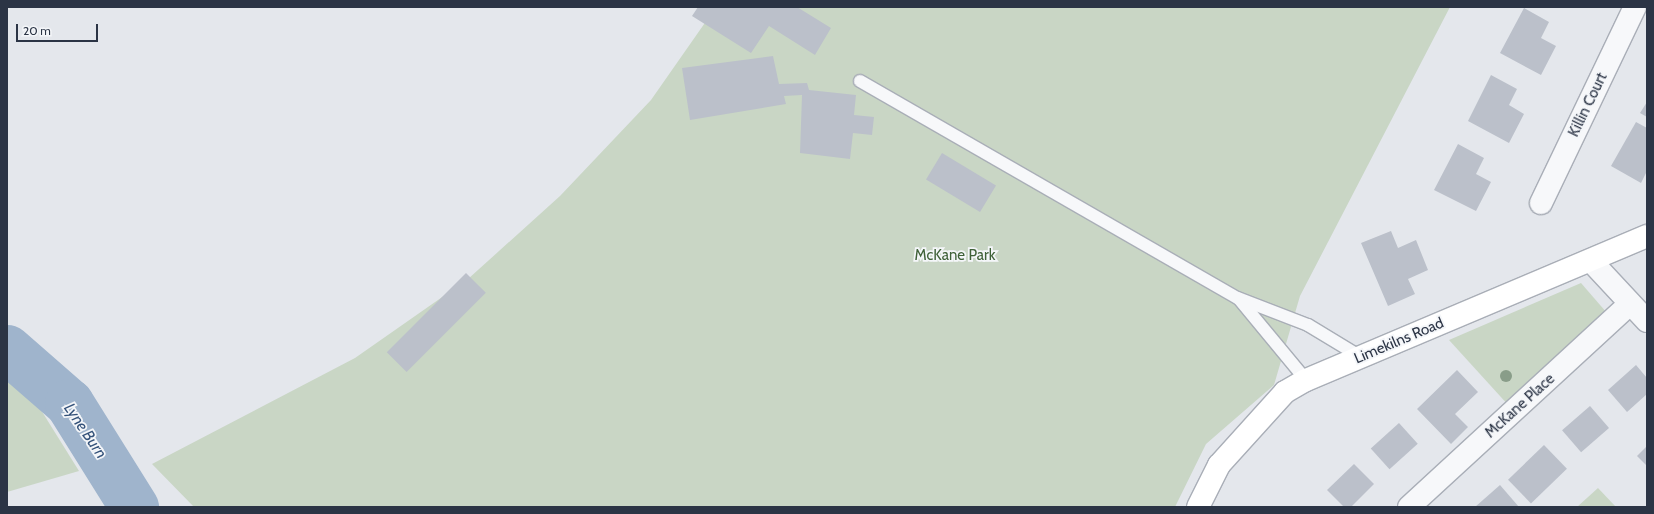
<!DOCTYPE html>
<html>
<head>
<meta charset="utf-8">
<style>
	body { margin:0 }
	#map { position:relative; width:1654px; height:514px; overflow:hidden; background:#e4e7ec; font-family:Cabin,sans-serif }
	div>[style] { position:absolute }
	.green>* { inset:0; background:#c9d6c5 }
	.river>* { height:49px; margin:-24.5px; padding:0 24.5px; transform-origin:24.5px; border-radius:24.5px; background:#9fb4cc }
	.building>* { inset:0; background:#bbc0ca; transform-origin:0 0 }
	.roads { filter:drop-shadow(1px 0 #a9aeb7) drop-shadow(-1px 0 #a9aeb7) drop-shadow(0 1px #a9aeb7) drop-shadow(0 -1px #a9aeb7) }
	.service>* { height:12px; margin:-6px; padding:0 6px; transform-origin:6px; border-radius:6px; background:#f7f8fa }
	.minor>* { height:22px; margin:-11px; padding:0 11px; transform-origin:11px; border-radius:11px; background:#f7f8fa }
	.secondary>* { height:22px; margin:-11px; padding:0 11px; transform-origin:11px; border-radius:11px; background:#fff }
	.trees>* { width:12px; height:12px; margin:-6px; border-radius:50%; background:#899d89 }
	span { translate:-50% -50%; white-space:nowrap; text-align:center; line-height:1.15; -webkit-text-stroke:3.5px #f4f6f9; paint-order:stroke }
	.street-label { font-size:15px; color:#2b3445 }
	.park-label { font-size:15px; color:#3f6138 }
	.water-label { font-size:16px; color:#34527a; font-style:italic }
	.frame { position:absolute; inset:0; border:8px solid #2b3445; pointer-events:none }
	.scale { position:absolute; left:16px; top:24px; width:82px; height:18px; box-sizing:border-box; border:2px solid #2b3445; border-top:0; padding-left:5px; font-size:12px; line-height:14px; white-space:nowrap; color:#2b3445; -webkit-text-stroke:3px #f4f6f9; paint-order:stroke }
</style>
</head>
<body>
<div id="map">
	<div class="green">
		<div style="clip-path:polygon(716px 7px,1450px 7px,1300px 296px,1274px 385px,1206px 444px,1175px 507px,194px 507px,152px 464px,355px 358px,468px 279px,560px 196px,651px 100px)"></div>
		<div style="clip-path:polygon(1581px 283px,1607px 313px,1510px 407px,1449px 340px)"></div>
		<div style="clip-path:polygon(7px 379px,36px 402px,79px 471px,7px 492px)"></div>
		<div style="clip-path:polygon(1598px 488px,1616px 507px,1577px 507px)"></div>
	</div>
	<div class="river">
		<div style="left:7px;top:349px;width:82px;rotate:41.1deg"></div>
		<div style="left:69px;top:403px;width:123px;rotate:58deg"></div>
	</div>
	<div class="building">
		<div style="clip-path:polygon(698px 7px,797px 7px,831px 28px,815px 55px,769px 26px,751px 53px,692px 16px)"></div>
		<div style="clip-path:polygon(1524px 8px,1549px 22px,1541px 38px,1556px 46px,1541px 75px,1500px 53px)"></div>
		<div style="clip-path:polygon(773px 56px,779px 84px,807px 83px,809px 90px,856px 95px,854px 115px,874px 117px,872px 135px,853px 133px,850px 159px,800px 153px,802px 95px,784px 96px,786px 104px,690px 120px,682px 68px)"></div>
		<div style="clip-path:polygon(1491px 75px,1517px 89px,1509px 105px,1524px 114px,1509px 143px,1468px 121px)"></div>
		<div style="clip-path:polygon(1647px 102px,1647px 117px,1640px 113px)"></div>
		<div style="clip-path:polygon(1636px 122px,1647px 128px,1647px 171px,1641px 183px,1611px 166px)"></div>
		<div style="clip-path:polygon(1458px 144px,1484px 158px,1476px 174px,1491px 182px,1476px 211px,1434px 190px)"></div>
		<div style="left:942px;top:153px;width:63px;height:31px;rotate:31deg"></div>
		<div style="clip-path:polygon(1391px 231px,1398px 248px,1416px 240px,1428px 270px,1408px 279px,1415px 294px,1388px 306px,1361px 243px)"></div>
		<div style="left:466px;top:273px;width:28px;height:112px;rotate:45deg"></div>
		<div style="clip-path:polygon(1636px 365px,1647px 378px,1647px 394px,1627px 412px,1608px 390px)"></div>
		<div style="clip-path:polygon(1457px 370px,1478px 392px,1455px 414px,1468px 427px,1451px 444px,1417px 409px)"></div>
		<div style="left:1590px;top:406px;width:29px;height:37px;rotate:49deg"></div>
		<div style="left:1399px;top:423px;width:28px;height:38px;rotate:48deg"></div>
		<div style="left:1544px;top:445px;width:33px;height:50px;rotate:46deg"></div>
		<div style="clip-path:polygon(1647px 446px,1647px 466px,1637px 456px)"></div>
		<div style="clip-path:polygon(1354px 464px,1374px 484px,1351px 507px,1344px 507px,1327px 490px)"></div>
		<div style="clip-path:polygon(1500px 485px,1519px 507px,1475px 507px)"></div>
	</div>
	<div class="roads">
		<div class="service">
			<div style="left:860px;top:81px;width:436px;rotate:29.9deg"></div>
			<div style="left:1238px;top:298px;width:75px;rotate:21.1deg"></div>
			<div style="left:1308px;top:325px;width:62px;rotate:31.1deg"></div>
			<div style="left:1239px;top:299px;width:105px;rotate:50.4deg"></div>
		</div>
		<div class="minor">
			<div style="left:1541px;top:203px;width:217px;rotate:-64.4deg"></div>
			<div style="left:1591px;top:261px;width:82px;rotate:47deg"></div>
			<div style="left:1409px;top:507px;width:300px;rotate:-42.6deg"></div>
		</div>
		<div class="secondary">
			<div style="left:1198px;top:507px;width:47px;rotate:-63.4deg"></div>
			<div style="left:1219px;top:465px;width:98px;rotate:-47.9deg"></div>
			<div style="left:1285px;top:392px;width:24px;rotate:-30deg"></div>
			<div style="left:1306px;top:380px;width:370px;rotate:-22.9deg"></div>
		</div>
	</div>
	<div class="trees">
		<div style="left:1506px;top:376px"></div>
	</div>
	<div class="street-label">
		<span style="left:1588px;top:105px;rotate:-64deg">Killin Court</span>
		<span style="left:1399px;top:341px;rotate:-23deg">Limekilns Road</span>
		<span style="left:1520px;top:406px;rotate:-42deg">McKane Place</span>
	</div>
	<div class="park-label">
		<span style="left:955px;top:256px">McKane Park</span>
	</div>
	<div class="water-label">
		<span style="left:85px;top:431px;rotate:56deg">Lyne Burn</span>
	</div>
	<div class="frame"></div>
	<div class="scale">20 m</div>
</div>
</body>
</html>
